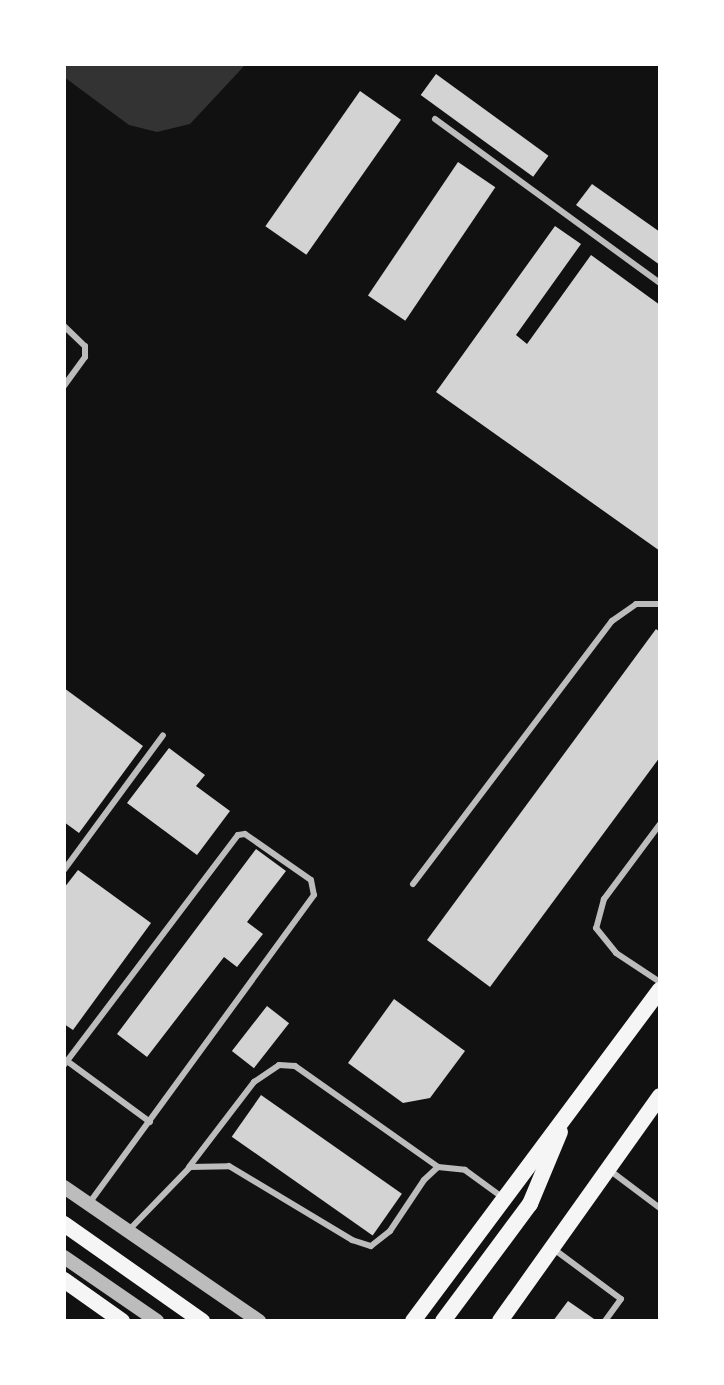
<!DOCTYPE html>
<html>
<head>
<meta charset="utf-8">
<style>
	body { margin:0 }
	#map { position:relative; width:724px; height:1385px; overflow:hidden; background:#111; font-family:Mulish,sans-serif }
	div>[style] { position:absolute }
	.water>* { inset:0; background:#333 }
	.building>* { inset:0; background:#d3d3d3; transform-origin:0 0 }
	.service>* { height:6px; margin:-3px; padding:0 3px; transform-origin:3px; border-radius:3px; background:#bcbcbc }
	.tertiary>* { height:14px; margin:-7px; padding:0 7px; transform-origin:7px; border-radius:7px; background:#bcbcbc }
	.secondary>* { height:16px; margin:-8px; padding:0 8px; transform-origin:8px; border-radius:8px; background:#f5f5f5 }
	span { translate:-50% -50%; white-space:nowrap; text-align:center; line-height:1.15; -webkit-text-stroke:8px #fff; paint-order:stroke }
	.frame { position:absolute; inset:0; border:66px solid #fff; pointer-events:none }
</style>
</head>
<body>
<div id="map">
	<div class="water">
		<div style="clip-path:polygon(64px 64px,246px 64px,190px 124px,157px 132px,129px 125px,64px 77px)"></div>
	</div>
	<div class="building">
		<div style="left:436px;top:74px;width:139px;height:26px;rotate:36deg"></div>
		<div style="left:360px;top:91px;width:50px;height:165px;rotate:35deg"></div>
		<div style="left:458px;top:162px;width:45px;height:161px;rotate:34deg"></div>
		<div style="clip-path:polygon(592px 184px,660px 232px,660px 265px,576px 205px)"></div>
		<div style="clip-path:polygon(555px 226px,581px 244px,516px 335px,527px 344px,591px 255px,660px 305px,660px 551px,436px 392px)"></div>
		<div style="clip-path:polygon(656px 629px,660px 632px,660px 757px,490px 987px,427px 940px)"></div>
		<div style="clip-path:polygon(64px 688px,143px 746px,79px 833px,64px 822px)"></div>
		<div style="clip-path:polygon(169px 748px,205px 775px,196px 786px,230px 811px,197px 855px,127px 803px)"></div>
		<div style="clip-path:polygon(256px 849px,286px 871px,247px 922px,263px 934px,237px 967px,224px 957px,147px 1057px,117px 1034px)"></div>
		<div style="clip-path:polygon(78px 870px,151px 923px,73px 1030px,64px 1024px,64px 888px)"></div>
		<div style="clip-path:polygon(394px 999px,465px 1051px,430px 1098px,403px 1103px,348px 1063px)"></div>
		<div style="left:267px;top:1006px;width:28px;height:57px;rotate:38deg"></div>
		<div style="left:261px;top:1095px;width:172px;height:51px;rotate:35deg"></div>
		<div style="clip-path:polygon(568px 1301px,597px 1321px,553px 1321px)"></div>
	</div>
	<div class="service">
		<div style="left:435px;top:119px;width:278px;rotate:36.1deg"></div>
		<div style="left:64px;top:326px;width:29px;rotate:44deg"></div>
		<div style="left:85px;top:346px;width:11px;rotate:90deg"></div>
		<div style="left:85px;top:357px;width:36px;rotate:126deg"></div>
		<div style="left:660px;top:824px;width:94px;rotate:126.7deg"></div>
		<div style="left:604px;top:899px;width:30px;rotate:105deg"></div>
		<div style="left:596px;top:928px;width:32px;rotate:51deg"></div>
		<div style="left:616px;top:953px;width:53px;rotate:33.4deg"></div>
		<div style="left:64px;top:870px;width:167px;rotate:-53.7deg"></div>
		<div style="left:413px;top:884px;width:330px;rotate:-52.9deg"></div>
		<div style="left:612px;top:621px;width:29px;rotate:-35deg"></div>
		<div style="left:636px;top:604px;width:24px"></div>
		<div style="left:67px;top:1061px;width:103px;rotate:36.3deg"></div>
		<div style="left:64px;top:1065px;width:288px;rotate:-52.9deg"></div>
		<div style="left:238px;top:835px;width:7px;rotate:-8deg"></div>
		<div style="left:245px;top:834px;width:80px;rotate:34.9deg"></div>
		<div style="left:311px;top:880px;width:15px;rotate:79deg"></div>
		<div style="left:314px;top:895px;width:381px;rotate:126.1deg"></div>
		<div style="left:189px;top:1167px;width:107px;rotate:-52.6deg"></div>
		<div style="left:254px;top:1082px;width:30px;rotate:-34deg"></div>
		<div style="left:279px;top:1065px;width:16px;rotate:4deg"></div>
		<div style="left:295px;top:1066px;width:175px;rotate:35.2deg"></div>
		<div style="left:608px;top:1169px;width:65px;rotate:36.9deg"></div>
		<div style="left:129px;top:1230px;width:88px;rotate:-45.9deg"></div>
		<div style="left:190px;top:1167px;width:39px;rotate:-1deg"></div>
		<div style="left:229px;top:1166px;width:144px;rotate:31deg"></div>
		<div style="left:352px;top:1240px;width:20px;rotate:18deg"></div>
		<div style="left:371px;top:1246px;width:24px;rotate:-38deg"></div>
		<div style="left:390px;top:1231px;width:61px;rotate:-56.3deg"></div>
		<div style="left:424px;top:1180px;width:19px;rotate:-43deg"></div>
		<div style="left:438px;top:1167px;width:27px;rotate:6deg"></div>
		<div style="left:465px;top:1170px;width:46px;rotate:36.1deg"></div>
		<div style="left:555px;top:1250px;width:82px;rotate:36.6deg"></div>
		<div style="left:621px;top:1299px;width:27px;rotate:126deg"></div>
	</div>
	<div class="tertiary">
		<div style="left:64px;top:1187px;width:237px;rotate:34.5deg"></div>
		<div style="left:64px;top:1257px;width:113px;rotate:34.5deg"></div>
	</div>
	<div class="secondary">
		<div style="left:64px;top:1224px;width:169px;rotate:35.1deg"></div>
		<div style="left:64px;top:1280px;width:71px;rotate:35.3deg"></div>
		<div style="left:413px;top:1321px;width:413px;rotate:-53.3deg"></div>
		<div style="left:443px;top:1321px;width:146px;rotate:-53.4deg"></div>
		<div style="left:530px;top:1204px;width:78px;rotate:-67.4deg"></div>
		<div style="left:500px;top:1321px;width:276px;rotate:-54.6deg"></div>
	</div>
	<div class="frame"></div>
</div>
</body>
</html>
